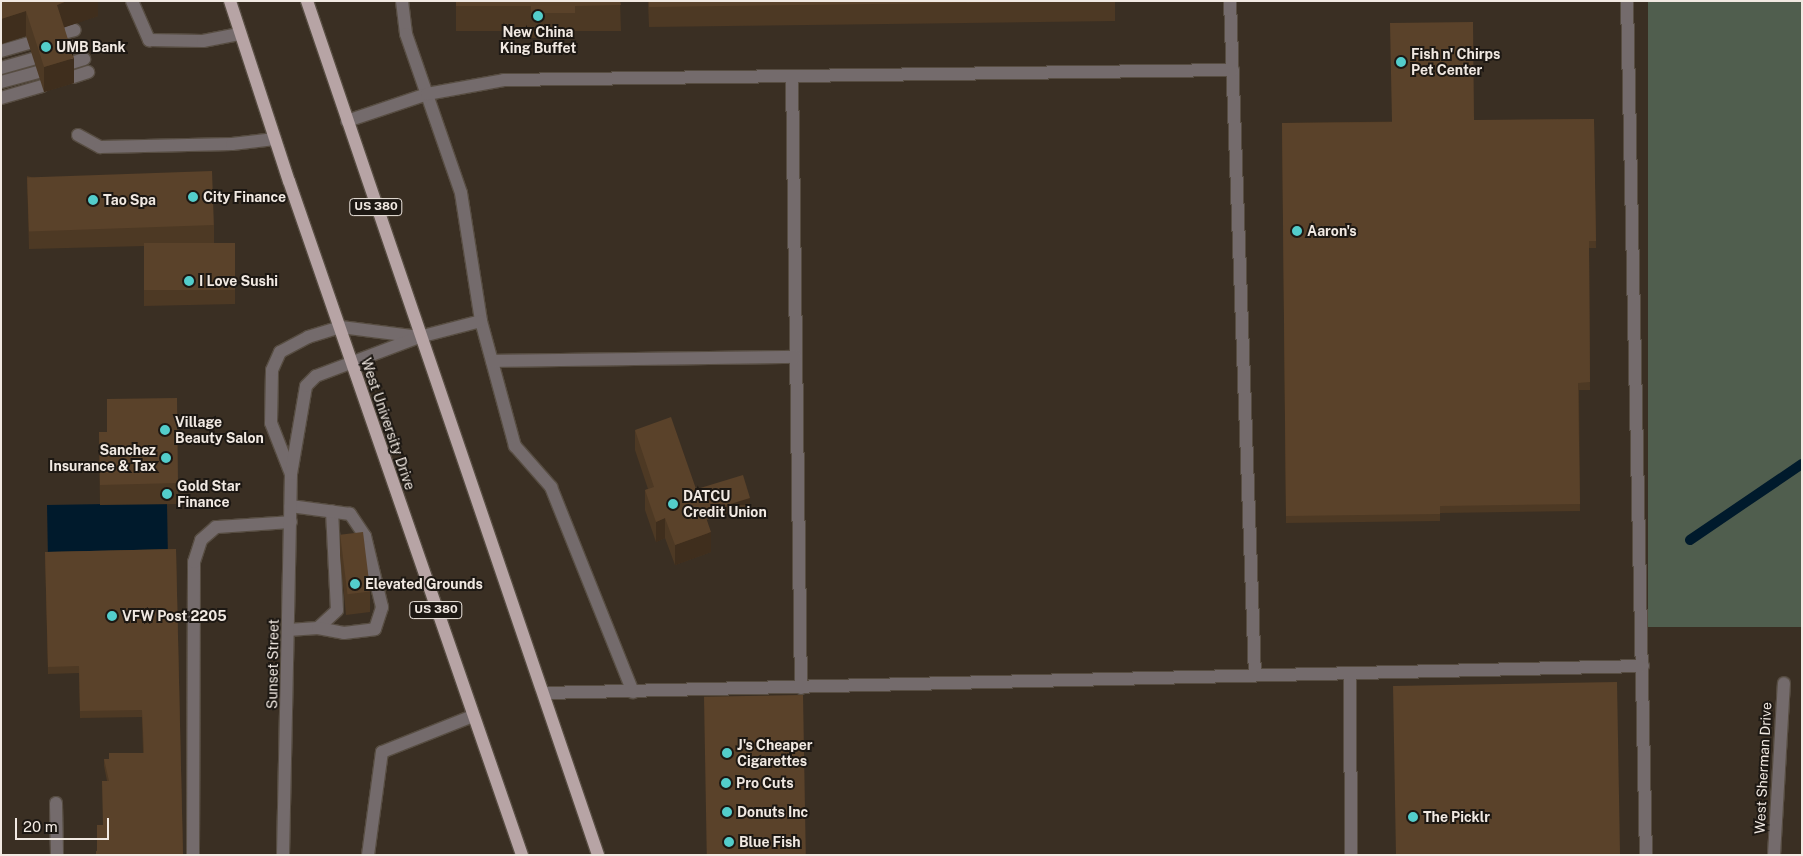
<!DOCTYPE html>
<html>
<head>
<meta charset="utf-8">
<style>
	body { margin:0 }
	#map { position:relative; width:1803px; height:856px; overflow:hidden; background:#3a2f23; font-family:"Public Sans",sans-serif }
	div>[style] { position:absolute }
	.green>* { inset:0; background:#505e4e; transform-origin:0 0 }
	.water>* { inset:0; background:#001a2c; transform-origin:0 0 }
	.stream>* { height:10px; margin:-5px; padding:0 5px; transform-origin:5px; border-radius:5px; background:#001a2c }
	.roads { filter:drop-shadow(1px 0 #574d42) drop-shadow(-1px 0 #574d42) drop-shadow(0 1px #574d42) drop-shadow(0 -1px #574d42) }
	.minor>* { height:12px; margin:-6px; padding:0 6px; transform-origin:6px; border-radius:6px; background:#746b6c }
	.major>* { height:12px; margin:-6px; padding:0 6px; transform-origin:6px; border-radius:6px; background:#b7a4a5 }
	.wall>* { inset:0; background:#4d3924 }
	.shaded-wall>* { inset:0; background:#3f2e1d; transform-origin:0 0 }
	.building>* { inset:0; background:#5a422a; transform-origin:0 0 }
	.dots>* { width:14px; height:14px; translate:-50% -50%; box-sizing:border-box; border:2px solid #1d1813; border-radius:50% }
	span { translate:-50% -50%; white-space:nowrap; text-align:center; line-height:1.15; -webkit-text-stroke:4px #1d1813; paint-order:stroke }
	.shield-label span { padding:1px 4px; background:#1d1813; border:1px solid; border-radius:4px; -webkit-text-stroke-width:0 }
	.shield-label { font-size:12px; color:#f1e9e2; font-weight:700 }
	.poi-label { font-size:14px; color:#f1e9e2; font-weight:700 }
	.left { translate:0 -50%; text-align:left }
	.right { translate:-100% -50%; text-align:right }
	.street-label { font-size:14px; color:#f1e9e2 }
	.frame { position:absolute; inset:0; border:2px solid #f1e9e2; pointer-events:none }
	.scale { position:absolute; left:15px; top:818px; width:94px; height:22px; box-sizing:border-box; border:2px solid #f1e9e2; border-top:0; padding-left:6px; font-size:15px; line-height:18px; white-space:nowrap; color:#f1e9e2; -webkit-text-stroke:4px #1d1813; paint-order:stroke }
</style>
</head>
<body>
<div id="map">
	<div class="green">
		<div style="left:1648px;top:1px;width:154px;height:626px"></div>
	</div>
	<div class="water">
		<div style="left:167px;top:503px;width:53px;height:120px;rotate:89deg"></div>
	</div>
	<div class="stream">
		<div style="left:1690px;top:540px;width:135px;rotate:-34.2deg"></div>
	</div>
	<div class="roads">
		<div class="minor">
			<div style="left:132px;top:1px;width:43px;rotate:66.4deg"></div>
			<div style="left:149px;top:40px;width:54px;rotate:1.1deg"></div>
			<div style="left:203px;top:41px;width:38px;rotate:-11deg"></div>
			<div style="left:402px;top:1px;width:33px;rotate:83deg"></div>
			<div style="left:406px;top:34px;width:168px;rotate:70.9deg"></div>
			<div style="left:461px;top:193px;width:130px;rotate:81.1deg"></div>
			<div style="left:481px;top:321px;width:130px;rotate:74.8deg"></div>
			<div style="left:515px;top:446px;width:55px;rotate:48.7deg"></div>
			<div style="left:551px;top:487px;width:221px;rotate:68.2deg"></div>
			<div style="left:1230px;top:1px;width:675px;rotate:87.88deg"></div>
			<div style="left:1627px;top:1px;width:854px;rotate:88.73deg"></div>
			<div style="left:59px;top:34px;width:16px;rotate:-14deg"></div>
			<div style="left:64px;top:50px;width:16px;rotate:-14deg"></div>
			<div style="left:1px;top:51px;width:29px;rotate:-16deg"></div>
			<div style="left:68px;top:64px;width:17px;rotate:-17deg"></div>
			<div style="left:1px;top:68px;width:33px;rotate:-16deg"></div>
			<div style="left:792px;top:76px;width:612px;rotate:89.16deg"></div>
			<div style="left:73px;top:77px;width:16px;rotate:-18deg"></div>
			<div style="left:1px;top:82px;width:38px;rotate:-15deg"></div>
			<div style="left:1px;top:98px;width:43px;rotate:-16.3deg"></div>
			<div style="left:347px;top:121px;width:84px;rotate:-18.6deg"></div>
			<div style="left:427px;top:94px;width:78px;rotate:-10.3deg"></div>
			<div style="left:504px;top:80px;width:729px;rotate:-0.79deg"></div>
			<div style="left:78px;top:135px;width:25px;rotate:29deg"></div>
			<div style="left:100px;top:147px;width:132px;rotate:-1.3deg"></div>
			<div style="left:232px;top:144px;width:43px;rotate:-6.6deg"></div>
			<div style="left:492px;top:361px;width:304px;rotate:-0.8deg"></div>
			<div style="left:291px;top:474px;width:55px;rotate:-111.4deg"></div>
			<div style="left:271px;top:423px;width:53px;rotate:-88.9deg"></div>
			<div style="left:272px;top:370px;width:20px;rotate:-66deg"></div>
			<div style="left:280px;top:352px;width:32px;rotate:-28deg"></div>
			<div style="left:308px;top:337px;width:34px;rotate:-17deg"></div>
			<div style="left:341px;top:327px;width:79px;rotate:7.3deg"></div>
			<div style="left:318px;top:628px;width:26px;rotate:-43deg"></div>
			<div style="left:337px;top:610px;width:99px;rotate:-92.9deg"></div>
			<div style="left:288px;top:630px;width:30px;rotate:-4deg"></div>
			<div style="left:318px;top:628px;width:26px;rotate:11deg"></div>
			<div style="left:344px;top:633px;width:31px;rotate:-7deg"></div>
			<div style="left:375px;top:629px;width:23px;rotate:-72deg"></div>
			<div style="left:382px;top:607px;width:73px;rotate:-103.5deg"></div>
			<div style="left:365px;top:536px;width:27px;rotate:-124deg"></div>
			<div style="left:350px;top:514px;width:60px;rotate:-172.3deg"></div>
			<div style="left:1350px;top:673px;width:182px;rotate:89.7deg"></div>
			<div style="left:545px;top:693px;width:1098px;rotate:-1.41deg"></div>
			<div style="left:56px;top:803px;width:52px;rotate:88.9deg"></div>
			<div style="left:193px;top:855px;width:293px;rotate:-89.8deg"></div>
			<div style="left:194px;top:562px;width:23px;rotate:-72deg"></div>
			<div style="left:201px;top:540px;width:20px;rotate:-41deg"></div>
			<div style="left:216px;top:527px;width:75px;rotate:-3.8deg"></div>
			<div style="left:283px;top:855px;width:381px;rotate:-88.8deg"></div>
			<div style="left:291px;top:474px;width:89px;rotate:-80.3deg"></div>
			<div style="left:306px;top:386px;width:14px;rotate:-45deg"></div>
			<div style="left:316px;top:376px;width:110px;rotate:-20.7deg"></div>
			<div style="left:419px;top:337px;width:64px;rotate:-14.5deg"></div>
			<div style="left:368px;top:855px;width:104px;rotate:-82.3deg"></div>
			<div style="left:382px;top:752px;width:98px;rotate:-21.6deg"></div>
			<div style="left:1774px;top:855px;width:172px;rotate:-86.7deg"></div>
		</div>
		<div class="major">
			<div style="left:230px;top:1px;width:189px;rotate:71.9deg"></div>
			<div style="left:289px;top:181px;width:713px;rotate:70.93deg"></div>
			<div style="left:307px;top:1px;width:902px;rotate:71.18deg"></div>
		</div>
	</div>
	<div class="wall">
		<div style="clip-path:polygon(1px 1px,98px 1px,98px 16px,64px 27px,74px 83px,44px 92px,26px 36px,1px 44px)"></div>
		<div style="clip-path:polygon(456px 1px,620px 1px,621px 31px,575px 31px,575px 38px,531px 38px,531px 31px,456px 31px)"></div>
		<div style="clip-path:polygon(648px 1px,1115px 1px,1115px 21px,649px 27px)"></div>
		<div style="clip-path:polygon(1594px 119px,1596px 248px,1589px 248px,1590px 390px,1579px 390px,1580px 511px,1440px 513px,1440px 521px,1286px 523px,1282px 123px)"></div>
		<div style="clip-path:polygon(27px 176px,214px 225px,214px 244px,235px 243px,235px 304px,144px 306px,144px 246px,29px 249px)"></div>
		<div style="clip-path:polygon(635px 430px,697px 491px,750px 505px,707px 520px,711px 552px,675px 565px,665px 538px,656px 542px,645px 510px,645px 490px,648px 489px,635px 450px)"></div>
		<div style="clip-path:polygon(99px 432px,178px 483px,178px 504px,100px 505px)"></div>
		<div style="clip-path:polygon(340px 535px,370px 592px,370px 612px,346px 615px,340px 555px)"></div>
		<div style="clip-path:polygon(176px 549px,183px 855px,103px 825px,107px 781px,104px 766px,104px 759px,109px 759px,143px 753px,142px 717px,80px 718px,79px 673px,48px 674px,45px 552px)"></div>
	</div>
	<div class="shaded-wall">
		<div style="clip-path:polygon(67px 1px,98px 1px,98px 16px,57px 30px,57px 5px)"></div>
		<div style="clip-path:polygon(26px 11px,26px 36px,1px 44px,1px 19px)"></div>
		<div style="clip-path:polygon(74px 58px,74px 83px,44px 92px,44px 67px)"></div>
		<div style="left:750px;top:498px;width:7px;height:53px;rotate:90deg"></div>
		<div style="clip-path:polygon(665px 518px,665px 538px,656px 542px,656px 522px)"></div>
		<div style="clip-path:polygon(711px 532px,711px 552px,675px 565px,675px 545px)"></div>
	</div>
	<div class="building">
		<div style="clip-path:polygon(1px 1px,67px 1px,57px 5px,74px 58px,44px 67px,26px 11px,1px 19px)"></div>
		<div style="clip-path:polygon(456px 1px,620px 1px,621px 5px,575px 6px,575px 13px,531px 13px,531px 6px,456px 6px)"></div>
		<div style="clip-path:polygon(649px 1px,1111px 1px,649px 7px)"></div>
		<div style="clip-path:polygon(1473px 22px,1474px 120px,1594px 119px,1596px 241px,1589px 241px,1590px 382px,1578px 383px,1580px 504px,1440px 506px,1440px 514px,1286px 516px,1282px 123px,1392px 122px,1390px 23px)"></div>
		<div style="left:212px;top:171px;width:54px;height:185px;rotate:88deg"></div>
		<div style="left:235px;top:243px;width:47px;height:91px;rotate:90deg"></div>
		<div style="clip-path:polygon(177px 398px,178px 483px,100px 485px,99px 432px,107px 432px,107px 399px)"></div>
		<div style="clip-path:polygon(671px 417px,711px 532px,675px 545px,665px 518px,656px 522px,645px 490px,654px 487px,635px 430px)"></div>
		<div style="left:743px;top:475px;width:24px;height:49px;rotate:73deg"></div>
		<div style="left:363px;top:532px;width:60px;height:23px;rotate:83deg"></div>
		<div style="clip-path:polygon(176px 549px,183px 855px,138px 855px,138px 851px,97px 851px,97px 825px,103px 825px,102px 781px,109px 781px,104px 759px,109px 759px,109px 753px,144px 753px,142px 710px,80px 711px,79px 666px,48px 667px,45px 552px)"></div>
		<div style="left:1617px;top:682px;width:173px;height:224px;rotate:89deg"></div>
		<div style="left:803px;top:695px;width:160px;height:99px;rotate:89deg"></div>
		<div style="left:96px;top:851px;width:42px;height:4px"></div>
	</div>
	<div class="dots">
		<div style="left:538px;top:16px;background:#53cdcb"></div>
		<div style="left:46px;top:47px;background:#53cdcb"></div>
		<div style="left:1401px;top:62px;background:#53cdcb"></div>
		<div style="left:193px;top:197px;background:#53cdcb"></div>
		<div style="left:93px;top:200px;background:#53cdcb"></div>
		<div style="left:1297px;top:231px;background:#53cdcb"></div>
		<div style="left:189px;top:281px;background:#53cdcb"></div>
		<div style="left:165px;top:430px;background:#53cdcb"></div>
		<div style="left:166px;top:458px;background:#53cdcb"></div>
		<div style="left:167px;top:494px;background:#53cdcb"></div>
		<div style="left:673px;top:504px;background:#53cdcb"></div>
		<div style="left:355px;top:584px;background:#53cdcb"></div>
		<div style="left:112px;top:616px;background:#53cdcb"></div>
		<div style="left:727px;top:753px;background:#53cdcb"></div>
		<div style="left:726px;top:783px;background:#53cdcb"></div>
		<div style="left:727px;top:812px;background:#53cdcb"></div>
		<div style="left:1413px;top:817px;background:#53cdcb"></div>
		<div style="left:729px;top:842px;background:#53cdcb"></div>
	</div>
	<div class="shield-label">
		<span style="left:376px;top:207px">US 380</span>
		<span style="left:436px;top:610px">US 380</span>
	</div>
	<div class="poi-label">
		<span style="left:538px;top:40px">New China<br>King Buffet</span>
		<span class="left" style="left:56px;top:47px">UMB Bank</span>
		<span class="left" style="left:1411px;top:62px">Fish n' Chirps<br>Pet Center</span>
		<span class="left" style="left:203px;top:197px">City Finance</span>
		<span class="left" style="left:103px;top:200px">Tao Spa</span>
		<span class="left" style="left:1307px;top:231px">Aaron's</span>
		<span class="left" style="left:199px;top:281px">I Love Sushi</span>
		<span class="left" style="left:175px;top:430px">Village<br>Beauty Salon</span>
		<span class="right" style="left:156px;top:458px">Sanchez<br>Insurance &amp; Tax</span>
		<span class="left" style="left:177px;top:494px">Gold Star<br>Finance</span>
		<span class="left" style="left:683px;top:504px">DATCU<br>Credit Union</span>
		<span class="left" style="left:365px;top:584px">Elevated Grounds</span>
		<span class="left" style="left:122px;top:616px">VFW Post 2205</span>
		<span class="left" style="left:737px;top:753px">J's Cheaper<br>Cigarettes</span>
		<span class="left" style="left:736px;top:783px">Pro Cuts</span>
		<span class="left" style="left:737px;top:812px">Donuts Inc</span>
		<span class="left" style="left:1423px;top:817px">The Picklr</span>
		<span class="left" style="left:739px;top:842px">Blue Fish</span>
	</div>
	<div class="street-label">
		<span style="left:388px;top:424px;rotate:71deg">West University Drive</span>
		<span style="left:273px;top:664px;rotate:-89deg">Sunset Street</span>
		<span style="left:1763px;top:768px;rotate:-87deg">West Sherman Drive</span>
	</div>
	<div class="frame"></div>
	<div class="scale">20 m</div>
</div>
</body>
</html>
